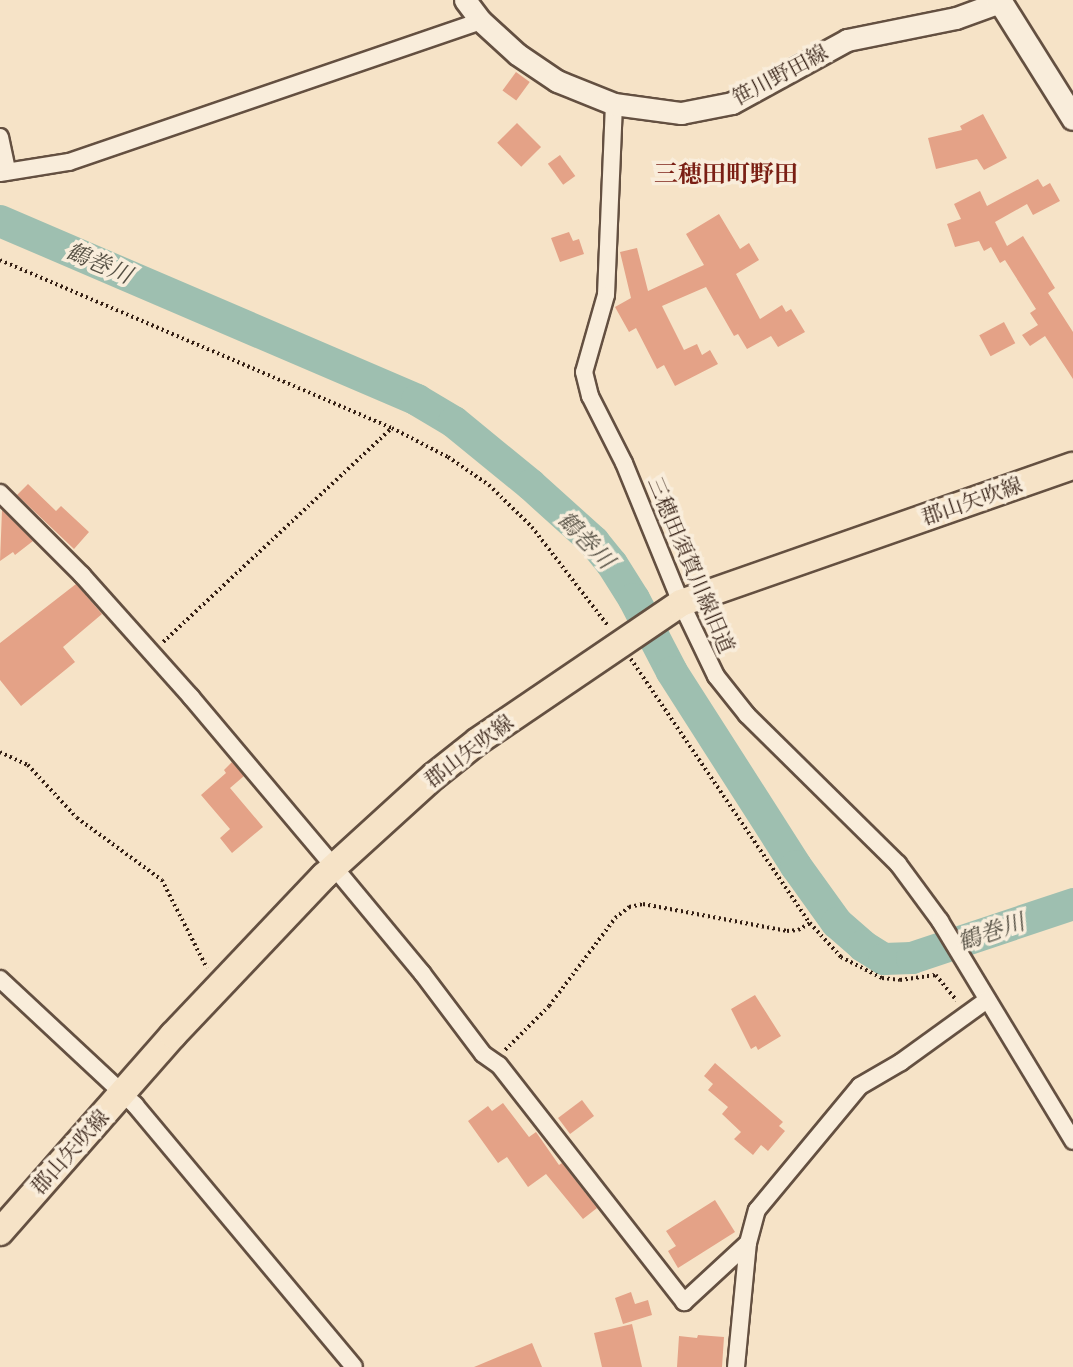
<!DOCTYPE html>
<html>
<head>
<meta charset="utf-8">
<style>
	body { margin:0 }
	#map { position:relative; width:1073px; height:1367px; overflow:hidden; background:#f6e3c7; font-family:"Gentium Book Plus","Noto Serif JP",serif }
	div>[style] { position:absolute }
	.river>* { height:32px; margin:-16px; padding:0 16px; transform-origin:16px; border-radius:16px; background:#9ebfb0 }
	.building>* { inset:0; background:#e4a287; transform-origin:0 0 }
	.path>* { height:3.5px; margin-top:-1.75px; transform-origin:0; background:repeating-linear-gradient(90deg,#341f14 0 2px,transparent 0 5.5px) }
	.roads { filter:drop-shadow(2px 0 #645041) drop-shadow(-2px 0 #645041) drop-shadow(0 2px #645041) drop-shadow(0 -2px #645041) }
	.minor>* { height:16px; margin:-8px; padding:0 8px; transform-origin:8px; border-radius:8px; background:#f9eddb }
	.tertiary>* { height:21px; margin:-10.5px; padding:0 10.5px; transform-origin:10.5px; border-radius:10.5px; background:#f9eddb }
	.secondary>* { height:23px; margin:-11.5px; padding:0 11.5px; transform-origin:11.5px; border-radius:11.5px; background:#f9eddb }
	.primary>* { height:26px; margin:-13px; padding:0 13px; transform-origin:13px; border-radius:13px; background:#f6e3c7 }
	span { translate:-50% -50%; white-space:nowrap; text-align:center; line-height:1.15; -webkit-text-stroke:7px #f9eddb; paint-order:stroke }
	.street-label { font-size:21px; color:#341f14 }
	.water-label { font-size:23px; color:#544f43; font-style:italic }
	.quarter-label { font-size:24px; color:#7a1f14; font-weight:700 }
</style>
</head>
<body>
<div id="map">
	<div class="river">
		<div style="left:0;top:221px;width:454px;rotate:23.2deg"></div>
		<div style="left:417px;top:400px;width:43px;rotate:30.7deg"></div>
		<div style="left:454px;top:422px;width:99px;rotate:39.3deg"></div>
		<div style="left:531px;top:485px;width:85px;rotate:42.1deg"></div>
		<div style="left:594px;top:542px;width:28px;rotate:51deg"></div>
		<div style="left:612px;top:564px;width:41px;rotate:57.8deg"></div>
		<div style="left:634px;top:599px;width:82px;rotate:62.5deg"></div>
		<div style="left:672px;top:672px;width:230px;rotate:57.4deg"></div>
		<div style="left:796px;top:866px;width:70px;rotate:54.3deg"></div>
		<div style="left:837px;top:923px;width:35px;rotate:41deg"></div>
		<div style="left:863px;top:946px;width:25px;rotate:32deg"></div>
		<div style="left:884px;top:959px;width:28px;rotate:-2deg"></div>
		<div style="left:912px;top:958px;width:170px;rotate:-18.5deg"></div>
	</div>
	<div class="building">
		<div style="left:516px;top:72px;width:17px;height:23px;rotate:36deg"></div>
		<div style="clip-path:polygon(983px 114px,1007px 158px,984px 170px,977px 159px,936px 169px,928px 138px,962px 130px,960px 126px)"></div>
		<div style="left:517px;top:123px;width:34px;height:28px;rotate:45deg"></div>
		<div style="left:560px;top:155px;width:26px;height:15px;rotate:54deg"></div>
		<div style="clip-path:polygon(1038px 179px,1043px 187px,1050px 183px,1060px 201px,1033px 215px,1027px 204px,995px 222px,1007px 246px,1023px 236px,1055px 288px,1048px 293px,1073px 332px,1073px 379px,1045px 336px,1030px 346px,1022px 335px,1038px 325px,1030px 313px,1036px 309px,1005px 260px,1000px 263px,991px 247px,984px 251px,979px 241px,955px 247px,947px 224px,961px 219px,954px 204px,980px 191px,987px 206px)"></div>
		<div style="clip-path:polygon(719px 214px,740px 249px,749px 243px,759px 260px,736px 274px,760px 319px,782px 305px,786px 312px,791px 309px,805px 332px,778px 347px,771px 336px,747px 349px,738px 334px,734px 336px,706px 287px,662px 306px,684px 350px,697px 344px,702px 355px,710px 350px,718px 364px,675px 386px,664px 365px,657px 369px,636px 328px,629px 332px,615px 307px,631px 298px,620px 252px,637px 248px,648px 291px,704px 265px,686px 234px)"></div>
		<div style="clip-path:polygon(569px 232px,573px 241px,579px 239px,584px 254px,560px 262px,551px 238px)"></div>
		<div style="left:1004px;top:322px;width:24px;height:28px;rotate:62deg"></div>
		<div style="clip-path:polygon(28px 484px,56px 511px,61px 506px,89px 532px,74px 549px,17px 495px)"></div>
		<div style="clip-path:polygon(2px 510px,33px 541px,15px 555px,13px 552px,0 561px)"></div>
		<div style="clip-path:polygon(76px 584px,102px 614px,63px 647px,75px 662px,21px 706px,0 680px,0 643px)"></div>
		<div style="clip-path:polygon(232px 762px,244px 776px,230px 788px,263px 827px,232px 853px,220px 838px,230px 829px,201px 795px,226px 773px,224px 770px)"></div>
		<div style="clip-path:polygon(755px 995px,781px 1036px,758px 1050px,756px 1046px,751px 1049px,731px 1009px)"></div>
		<div style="clip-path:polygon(715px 1063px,783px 1122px,779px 1126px,785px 1131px,768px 1151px,761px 1145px,753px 1155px,734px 1139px,741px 1132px,722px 1114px,728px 1107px,708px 1090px,713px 1084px,704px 1076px)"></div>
		<div style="left:582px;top:1100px;width:20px;height:30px;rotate:53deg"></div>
		<div style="clip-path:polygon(503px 1103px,529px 1137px,536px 1132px,559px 1165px,562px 1163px,597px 1208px,583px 1219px,546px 1174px,528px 1187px,507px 1157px,498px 1163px,468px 1121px,488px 1106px,492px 1111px)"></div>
		<div style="clip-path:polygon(715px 1200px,735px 1232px,678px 1268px,668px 1251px,676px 1246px,666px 1231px)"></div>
		<div style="clip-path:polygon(631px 1292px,635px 1304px,648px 1300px,652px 1315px,623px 1324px,615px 1298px)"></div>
		<div style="clip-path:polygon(632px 1324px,642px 1367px,602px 1367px,594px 1333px)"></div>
		<div style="clip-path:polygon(698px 1335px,724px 1337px,722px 1367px,677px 1367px,679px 1336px,697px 1338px)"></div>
		<div style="clip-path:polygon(532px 1343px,542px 1367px,474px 1367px)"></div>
	</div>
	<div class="path">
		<div style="left:0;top:260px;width:426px;rotate:23.2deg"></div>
		<div style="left:392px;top:428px;width:63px;rotate:27.4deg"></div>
		<div style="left:448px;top:457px;width:50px;rotate:34.3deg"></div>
		<div style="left:489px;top:485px;width:60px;rotate:44.3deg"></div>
		<div style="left:532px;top:527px;width:126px;rotate:52.4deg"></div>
		<div style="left:163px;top:642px;width:313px;rotate:-43.1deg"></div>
		<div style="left:631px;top:659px;width:319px;rotate:55.9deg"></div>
		<div style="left:810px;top:923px;width:46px;rotate:47.6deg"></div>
		<div style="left:841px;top:957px;width:46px;rotate:27.1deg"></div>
		<div style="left:882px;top:978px;width:18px;rotate:6deg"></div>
		<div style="left:900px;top:980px;width:36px;rotate:-8deg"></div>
		<div style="left:936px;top:975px;width:33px;rotate:51deg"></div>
		<div style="left:0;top:752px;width:31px;rotate:25deg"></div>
		<div style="left:28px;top:765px;width:72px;rotate:47.2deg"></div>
		<div style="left:77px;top:818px;width:105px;rotate:36.1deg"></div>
		<div style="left:162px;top:880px;width:99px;rotate:62.9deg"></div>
		<div style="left:505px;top:1050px;width:62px;rotate:-45deg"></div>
		<div style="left:549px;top:1006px;width:110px;rotate:-53.1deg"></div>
		<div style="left:615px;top:918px;width:18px;rotate:-38deg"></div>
		<div style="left:629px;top:907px;width:14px;rotate:-12deg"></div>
		<div style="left:643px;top:904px;width:147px;rotate:10.6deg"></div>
		<div style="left:787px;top:931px;width:11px;rotate:-5deg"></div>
		<div style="left:798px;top:930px;width:14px;rotate:-30deg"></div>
	</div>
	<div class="roads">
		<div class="minor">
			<div style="left:614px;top:104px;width:191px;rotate:92.4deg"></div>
			<div style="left:606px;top:295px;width:80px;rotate:105.9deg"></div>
			<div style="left:584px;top:372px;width:25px;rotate:76deg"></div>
			<div style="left:590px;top:396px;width:75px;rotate:63.1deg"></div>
			<div style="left:624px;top:463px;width:151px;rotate:67.8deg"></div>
			<div style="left:681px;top:603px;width:81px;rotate:64.4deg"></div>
			<div style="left:716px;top:676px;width:50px;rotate:51.5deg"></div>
			<div style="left:747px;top:715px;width:212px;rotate:44.6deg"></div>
			<div style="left:898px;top:864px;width:71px;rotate:53.6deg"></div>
			<div style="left:940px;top:921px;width:257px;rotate:58.8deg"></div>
			<div style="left:0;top:137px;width:35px;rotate:78deg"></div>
			<div style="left:0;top:173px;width:70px;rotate:-9.1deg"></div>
			<div style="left:69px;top:162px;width:435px;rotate:-18.9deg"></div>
			<div style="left:0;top:493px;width:116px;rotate:45deg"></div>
			<div style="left:82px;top:575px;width:164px;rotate:48.2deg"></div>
			<div style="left:191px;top:697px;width:222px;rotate:49.9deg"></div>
			<div style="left:334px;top:867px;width:138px;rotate:50.3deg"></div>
			<div style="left:422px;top:973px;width:101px;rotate:53deg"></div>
			<div style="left:483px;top:1054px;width:19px;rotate:35deg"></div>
			<div style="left:499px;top:1065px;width:301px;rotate:52deg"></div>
			<div style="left:684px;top:1302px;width:87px;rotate:-42.7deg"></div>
			<div style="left:0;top:979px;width:185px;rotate:43deg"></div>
			<div style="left:135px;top:1105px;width:341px;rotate:50.1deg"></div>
			<div style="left:736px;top:1367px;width:125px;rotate:-84.5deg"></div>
			<div style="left:748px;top:1243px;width:34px;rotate:-75deg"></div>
			<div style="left:757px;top:1210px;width:161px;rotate:-50.3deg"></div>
			<div style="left:860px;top:1086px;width:48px;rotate:-30.3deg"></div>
			<div style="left:901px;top:1062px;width:106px;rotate:-35.8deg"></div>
		</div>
		<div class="tertiary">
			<div style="left:465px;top:0;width:26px;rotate:53deg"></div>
			<div style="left:481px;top:21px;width:49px;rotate:42.5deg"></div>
			<div style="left:517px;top:54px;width:48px;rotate:34deg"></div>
			<div style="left:557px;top:81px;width:61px;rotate:22deg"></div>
			<div style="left:614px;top:104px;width:68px;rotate:7.7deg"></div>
			<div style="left:681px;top:113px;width:52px;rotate:-11.1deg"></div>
			<div style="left:732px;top:103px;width:131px;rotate:-28.7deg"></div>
			<div style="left:847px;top:40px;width:111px;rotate:-11.4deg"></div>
			<div style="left:956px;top:18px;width:47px;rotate:-20deg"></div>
		</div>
		<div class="secondary">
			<div style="left:999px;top:0;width:139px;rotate:57.9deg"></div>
		</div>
		<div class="primary">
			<div style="left:0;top:1232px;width:262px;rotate:-48.7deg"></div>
			<div style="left:173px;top:1035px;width:219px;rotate:-46.5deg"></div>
			<div style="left:324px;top:876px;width:149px;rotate:-42.3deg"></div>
			<div style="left:434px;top:776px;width:56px;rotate:-38.5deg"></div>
			<div style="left:478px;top:741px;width:245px;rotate:-34.2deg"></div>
			<div style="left:681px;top:603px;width:415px;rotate:-19.3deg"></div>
		</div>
	</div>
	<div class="street-label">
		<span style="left:780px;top:75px;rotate:-28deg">笹川野田線</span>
		<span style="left:972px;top:501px;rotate:-19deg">郡山矢吹線</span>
		<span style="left:691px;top:565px;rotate:67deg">三穂田須賀川線旧道</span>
		<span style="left:469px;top:751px;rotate:-37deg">郡山矢吹線</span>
		<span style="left:70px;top:1152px;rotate:-48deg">郡山矢吹線</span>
	</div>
	<div class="water-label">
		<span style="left:99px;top:263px;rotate:23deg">鶴巻川</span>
		<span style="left:586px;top:540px;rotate:46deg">鶴巻川</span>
		<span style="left:991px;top:932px;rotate:-19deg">鶴巻川</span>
	</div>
	<div class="quarter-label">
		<span style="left:726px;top:174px">三穂田町野田</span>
	</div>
</div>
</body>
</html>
